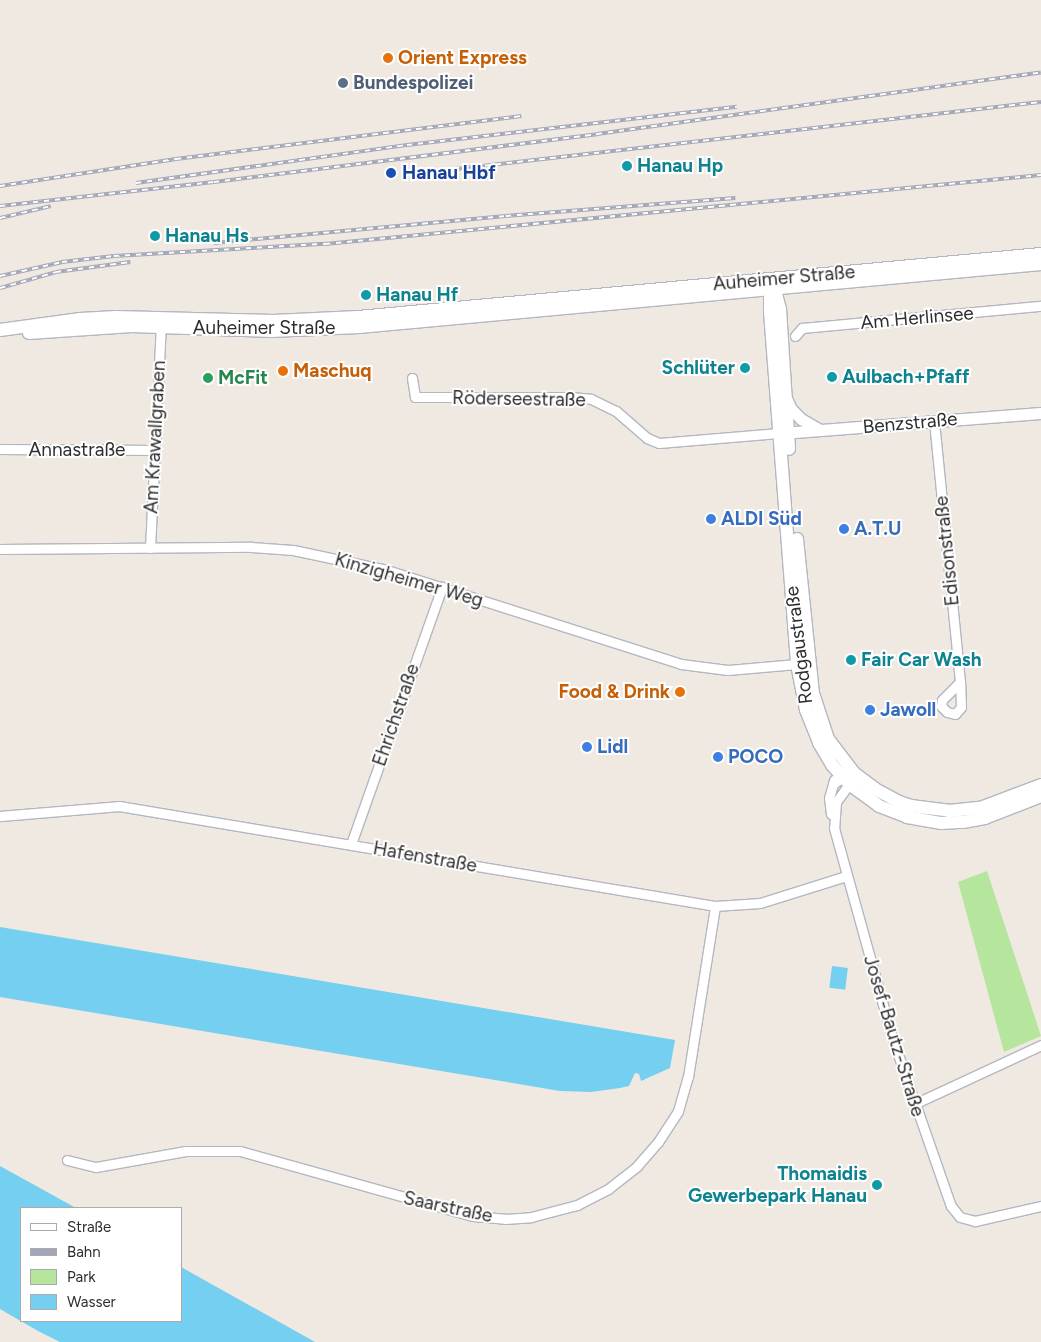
<!DOCTYPE html>
<html>
<head>
<meta charset="utf-8">
<style>
	body { margin:0 }
	#map { position:relative; width:1041px; height:1342px; overflow:hidden; background:#efe9e1; font-family:Figtree,sans-serif }
	div>[style] { position:absolute }
	.green>* { inset:0; background:#b6e59e }
	.water>* { inset:0; background:#75cff0; transform-origin:0 0 }
	.roads { filter:drop-shadow(1px 0 #b4b7c1) drop-shadow(-1px 0 #b4b7c1) drop-shadow(0 1px #b4b7c1) drop-shadow(0 -1px #b4b7c1) }
	.minor>* { height:9px; margin:-4.5px; padding:0 4.5px; transform-origin:4.5px; border-radius:4.5px; background:#fff }
	.tertiary>* { height:11px; margin:-5.5px; padding:0 5.5px; transform-origin:5.5px; border-radius:5.5px; background:#fff }
	.secondary>* { height:12px; margin:-6px; padding:0 6px; transform-origin:6px; border-radius:6px; background:#fff }
	.rail>* { height:4px; margin-top:-2px; transform-origin:0; background:repeating-linear-gradient(90deg,#fff 0 5.5px,#a3a6b8 0 11px); box-sizing:border-box; border-block:1px solid #a3a6b8 }
	.dots>* { width:14px; height:14px; translate:-50% -50%; box-sizing:border-box; border:2px solid #fff; border-radius:50% }
	span { translate:-50% -50%; white-space:nowrap; text-align:center; line-height:1.15; -webkit-text-stroke:4px #fff; paint-order:stroke }
	.food-label { font-size:19px; color:#c56008; font-weight:700 }
	.left { translate:0 -50%; text-align:left }
	.right { translate:-100% -50%; text-align:right }
	.service-label { font-size:19px; color:#4e5e75; font-weight:700 }
	.culture-label { font-size:19px; color:#0d838f; font-weight:700 }
	.transit-label { font-size:19px; color:#164399; font-weight:700 }
	.street-label { font-size:19px; color:#2e2e2e }
	.leisure-label { font-size:19px; color:#27864d; font-weight:700 }
	.shop-label { font-size:19px; color:#366cbe; font-weight:700 }
	.legend { position:absolute; left:20px; top:1207px; width:162px; height:115px; box-sizing:border-box; background:#fff; border:1px solid #ababab; margin:0; padding:6px 9px; list-style:none; font-size:15px; color:#2e2e2e }
	.legend li { display:flex; align-items:center; gap:10px; height:25px }
	.legend b { width:25px; border:1px solid #ababab }
</style>
</head>
<body>
<div id="map">
	<div class="green">
		<div style="clip-path:polygon(987px 871px,1041px 1036px,1004px 1052px,958px 882px)"></div>
	</div>
	<div class="water">
		<div style="clip-path:polygon(0 927px,675px 1040px,670px 1068px,641px 1081px,639px 1074px,635px 1073px,629px 1086px,620px 1088px,591px 1092px,560px 1091px,0 997px)"></div>
		<div style="left:832px;top:966px;width:16px;height:22px;rotate:7deg"></div>
		<div style="clip-path:polygon(0 1166px,76px 1208px,21px 1208px,21px 1321px,181px 1321px,181px 1267px,315px 1342px,60px 1342px,38px 1331px,0 1309px)"></div>
	</div>
	<div class="roads">
		<div class="minor">
			<div style="left:795px;top:336px;width:11px;rotate:-49deg"></div>
			<div style="left:802px;top:328px;width:240px;rotate:-5.3deg"></div>
			<div style="left:412px;top:378px;width:19px;rotate:81deg"></div>
			<div style="left:415px;top:397px;width:155px"></div>
			<div style="left:570px;top:397px;width:21px;rotate:5deg"></div>
			<div style="left:591px;top:399px;width:28px;rotate:26deg"></div>
			<div style="left:616px;top:411px;width:41px;rotate:41.1deg"></div>
			<div style="left:647px;top:438px;width:13px;rotate:23deg"></div>
			<div style="left:659px;top:443px;width:120px;rotate:-4.8deg"></div>
			<div style="left:934px;top:421px;width:262px;rotate:84.3deg"></div>
			<div style="left:960px;top:682px;width:25px;rotate:135deg"></div>
			<div style="left:942px;top:700px;width:6px;rotate:99deg"></div>
			<div style="left:941px;top:706px;width:8px;rotate:45deg"></div>
			<div style="left:947px;top:712px;width:8px;rotate:14deg"></div>
			<div style="left:955px;top:714px;width:9px;rotate:-49deg"></div>
			<div style="left:961px;top:707px;width:25px;rotate:-92deg"></div>
			<div style="left:0;top:449px;width:154px;rotate:0.4deg"></div>
			<div style="left:150px;top:548px;width:221px;rotate:-87.2deg"></div>
			<div style="left:0;top:549px;width:251px;rotate:-0.5deg"></div>
			<div style="left:251px;top:547px;width:42px;rotate:4.1deg"></div>
			<div style="left:293px;top:550px;width:96px;rotate:12deg"></div>
			<div style="left:387px;top:570px;width:309px;rotate:17.7deg"></div>
			<div style="left:681px;top:664px;width:47px;rotate:7.3deg"></div>
			<div style="left:728px;top:670px;width:80px;rotate:-5deg"></div>
			<div style="left:852px;top:780px;width:27px;rotate:126deg"></div>
			<div style="left:836px;top:802px;width:26px;rotate:94deg"></div>
			<div style="left:834px;top:828px;width:217px;rotate:74.5deg"></div>
			<div style="left:892px;top:1037px;width:179px;rotate:70.8deg"></div>
			<div style="left:951px;top:1206px;width:14px;rotate:51deg"></div>
			<div style="left:960px;top:1217px;width:16px;rotate:15deg"></div>
			<div style="left:975px;top:1221px;width:68px;rotate:-12.8deg"></div>
			<div style="left:833px;top:784px;width:17px;rotate:-36deg"></div>
			<div style="left:831px;top:814px;width:16px;rotate:-97deg"></div>
			<div style="left:829px;top:798px;width:19px;rotate:-74deg"></div>
			<div style="left:0;top:816px;width:119px;rotate:-4.8deg"></div>
			<div style="left:119px;top:806px;width:604px;rotate:9.52deg"></div>
			<div style="left:715px;top:906px;width:45px;rotate:-3.8deg"></div>
			<div style="left:760px;top:903px;width:90px;rotate:-17.4deg"></div>
			<div style="left:351px;top:844px;width:273px;rotate:-70.5deg"></div>
			<div style="left:914px;top:1104px;width:140px;rotate:-24.9deg"></div>
			<div style="left:67px;top:1160px;width:30px;rotate:14deg"></div>
			<div style="left:96px;top:1167px;width:91px;rotate:-10.1deg"></div>
			<div style="left:186px;top:1151px;width:54px"></div>
			<div style="left:240px;top:1151px;width:242px;rotate:15.6deg"></div>
			<div style="left:473px;top:1216px;width:32px;rotate:5deg"></div>
			<div style="left:505px;top:1219px;width:26px;rotate:-4deg"></div>
			<div style="left:531px;top:1217px;width:48px;rotate:-14.6deg"></div>
			<div style="left:577px;top:1205px;width:35px;rotate:-27deg"></div>
			<div style="left:608px;top:1189px;width:37px;rotate:-38deg"></div>
			<div style="left:637px;top:1166px;width:32px;rotate:-49deg"></div>
			<div style="left:658px;top:1142px;width:37px;rotate:-57deg"></div>
			<div style="left:678px;top:1111px;width:35px;rotate:-74deg"></div>
			<div style="left:688px;top:1077px;width:173px;rotate:-81deg"></div>
		</div>
		<div class="tertiary">
			<div style="left:786px;top:398px;width:12px;rotate:66deg"></div>
			<div style="left:791px;top:409px;width:14px;rotate:45deg"></div>
			<div style="left:801px;top:419px;width:22px;rotate:30deg"></div>
			<div style="left:781px;top:433px;width:261px;rotate:-4.4deg"></div>
		</div>
		<div class="secondary">
			<div style="left:776px;top:282px;width:12px;rotate:121deg"></div>
			<div style="left:770px;top:292px;width:20px;rotate:90deg"></div>
			<div style="left:770px;top:312px;width:353px;rotate:85.6deg"></div>
			<div style="left:797px;top:664px;width:47px;rotate:78.9deg"></div>
			<div style="left:806px;top:710px;width:35px;rotate:68deg"></div>
			<div style="left:819px;top:743px;width:26px;rotate:59deg"></div>
			<div style="left:832px;top:765px;width:25px;rotate:48deg"></div>
			<div style="left:849px;top:784px;width:37px;rotate:36deg"></div>
			<div style="left:879px;top:806px;width:30px;rotate:21deg"></div>
			<div style="left:907px;top:817px;width:35px;rotate:10deg"></div>
			<div style="left:941px;top:823px;width:22px;rotate:-3deg"></div>
			<div style="left:963px;top:822px;width:22px;rotate:-10deg"></div>
			<div style="left:985px;top:818px;width:60px;rotate:-21.4deg"></div>
			<div style="left:772px;top:289px;width:6px;rotate:51deg"></div>
			<div style="left:776px;top:294px;width:16px;rotate:75deg"></div>
			<div style="left:780px;top:309px;width:140px;rotate:86.3deg"></div>
			<div style="left:0;top:330px;width:81px;rotate:-7.8deg"></div>
			<div style="left:80px;top:319px;width:36px;rotate:-3deg"></div>
			<div style="left:116px;top:317px;width:157px;rotate:1.5deg"></div>
			<div style="left:273px;top:321px;width:85px;rotate:-2.7deg"></div>
			<div style="left:358px;top:317px;width:686px;rotate:-5.27deg"></div>
			<div style="left:29px;top:333px;width:103px;rotate:-3.9deg"></div>
			<div style="left:132px;top:326px;width:140px;rotate:2deg"></div>
			<div style="left:272px;top:331px;width:87px;rotate:-2.6deg"></div>
			<div style="left:359px;top:327px;width:685px;rotate:-5.28deg"></div>
			<div style="left:797px;top:539px;width:155px;rotate:84.1deg"></div>
			<div style="left:813px;top:693px;width:48px;rotate:71.9deg"></div>
			<div style="left:828px;top:739px;width:43px;rotate:52.6deg"></div>
			<div style="left:854px;top:773px;width:26px;rotate:37deg"></div>
			<div style="left:875px;top:789px;width:27px;rotate:28deg"></div>
			<div style="left:899px;top:802px;width:13px;rotate:18deg"></div>
			<div style="left:911px;top:806px;width:38px;rotate:7deg"></div>
			<div style="left:949px;top:811px;width:31px;rotate:-6deg"></div>
			<div style="left:980px;top:808px;width:65px;rotate:-20.7deg"></div>
		</div>
	</div>
	<div class="rail">
		<div style="left:430px;top:172px;width:615px;rotate:-6.54deg"></div>
		<div style="left:136px;top:183px;width:274px;rotate:-8deg"></div>
		<div style="left:407px;top:145px;width:332px;rotate:-6.6deg"></div>
		<div style="left:0;top:186px;width:178px;rotate:-8.7deg"></div>
		<div style="left:176px;top:159px;width:348px;rotate:-7.1deg"></div>
		<div style="left:0;top:206px;width:215px;rotate:-6.4deg"></div>
		<div style="left:214px;top:182px;width:386px;rotate:-7.1deg"></div>
		<div style="left:597px;top:134px;width:448px;rotate:-7.9deg"></div>
		<div style="left:0;top:218px;width:52px;rotate:-13.2deg"></div>
		<div style="left:214px;top:243px;width:293px;rotate:-5.3deg"></div>
		<div style="left:506px;top:216px;width:230px;rotate:-4.5deg"></div>
		<div style="left:0;top:276px;width:64px;rotate:-12.7deg"></div>
		<div style="left:62px;top:262px;width:52px;rotate:-6.6deg"></div>
		<div style="left:114px;top:256px;width:211px;rotate:-3.3deg"></div>
		<div style="left:325px;top:244px;width:719px;rotate:-5.5deg"></div>
		<div style="left:0;top:288px;width:58px;rotate:-15.9deg"></div>
		<div style="left:56px;top:272px;width:75px;rotate:-7.7deg"></div>
	</div>
	<div class="dots">
		<div style="left:388px;top:58px;background:#e8710a"></div>
		<div style="left:343px;top:83px;background:#5c6f8a"></div>
		<div style="left:627px;top:166px;background:#0f9aa8"></div>
		<div style="left:391px;top:173px;background:#1a4fb4"></div>
		<div style="left:155px;top:236px;background:#0f9aa8"></div>
		<div style="left:366px;top:295px;background:#0f9aa8"></div>
		<div style="left:745px;top:368px;background:#0f9aa8"></div>
		<div style="left:283px;top:371px;background:#e8710a"></div>
		<div style="left:832px;top:377px;background:#0f9aa8"></div>
		<div style="left:208px;top:378px;background:#2e9e5b"></div>
		<div style="left:711px;top:519px;background:#3f7fe0"></div>
		<div style="left:844px;top:529px;background:#3f7fe0"></div>
		<div style="left:851px;top:660px;background:#0f9aa8"></div>
		<div style="left:680px;top:692px;background:#e8710a"></div>
		<div style="left:870px;top:710px;background:#3f7fe0"></div>
		<div style="left:587px;top:747px;background:#3f7fe0"></div>
		<div style="left:718px;top:757px;background:#3f7fe0"></div>
		<div style="left:877px;top:1185px;background:#0f9aa8"></div>
	</div>
	<div class="food-label">
		<span class="left" style="left:398px;top:58px">Orient Express</span>
		<span class="left" style="left:293px;top:371px">Maschuq</span>
		<span class="right" style="left:670px;top:692px">Food &amp; Drink</span>
	</div>
	<div class="service-label">
		<span class="left" style="left:353px;top:83px">Bundespolizei</span>
	</div>
	<div class="culture-label">
		<span class="left" style="left:637px;top:166px">Hanau Hp</span>
		<span class="left" style="left:165px;top:236px">Hanau Hs</span>
		<span class="left" style="left:376px;top:295px">Hanau Hf</span>
		<span class="right" style="left:735px;top:368px">Schlüter</span>
		<span class="left" style="left:842px;top:377px">Aulbach+Pfaff</span>
		<span class="left" style="left:861px;top:660px">Fair Car Wash</span>
		<span class="right" style="left:867px;top:1185px">Thomaidis<br>Gewerbepark Hanau</span>
	</div>
	<div class="transit-label">
		<span class="left" style="left:402px;top:173px">Hanau Hbf</span>
	</div>
	<div class="street-label">
		<span style="left:784px;top:278px;rotate:-5deg">Auheimer Straße</span>
		<span style="left:917px;top:318px;rotate:-5deg">Am Herlinsee</span>
		<span style="left:264px;top:328px">Auheimer Straße</span>
		<span style="left:519px;top:399px;rotate:1deg">Röderseestraße</span>
		<span style="left:910px;top:423px;rotate:-5deg">Benzstraße</span>
		<span style="left:155px;top:437px;rotate:-87deg">Am Krawallgraben</span>
		<span style="left:77px;top:450px">Annastraße</span>
		<span style="left:947px;top:551px;rotate:-96deg">Edisonstraße</span>
		<span style="left:409px;top:580px;rotate:16deg">Kinzigheimer Weg</span>
		<span style="left:799px;top:645px;rotate:-97deg">Rodgaustraße</span>
		<span style="left:396px;top:715px;rotate:-71deg">Ehrichstraße</span>
		<span style="left:425px;top:857px;rotate:10deg">Hafenstraße</span>
		<span style="left:894px;top:1036px;rotate:73deg">Josef-Bautz-Straße</span>
		<span style="left:448px;top:1207px;rotate:12deg">Saarstraße</span>
	</div>
	<div class="leisure-label">
		<span class="left" style="left:218px;top:378px">McFit</span>
	</div>
	<div class="shop-label">
		<span class="left" style="left:721px;top:519px">ALDI Süd</span>
		<span class="left" style="left:854px;top:529px">A.T.U</span>
		<span class="left" style="left:880px;top:710px">Jawoll</span>
		<span class="left" style="left:597px;top:747px">Lidl</span>
		<span class="left" style="left:728px;top:757px">POCO</span>
	</div>
	<ul class="legend">
	<li><b style="height:6px;background:#fff"></b>Straße</li>
	<li><b style="height:6px;background:#a3a6b8"></b>Bahn</li>
	<li><b style="height:14px;background:#b6e59e"></b>Park</li>
	<li><b style="height:14px;background:#75cff0"></b>Wasser</li>
	</ul>
</div>
</body>
</html>
